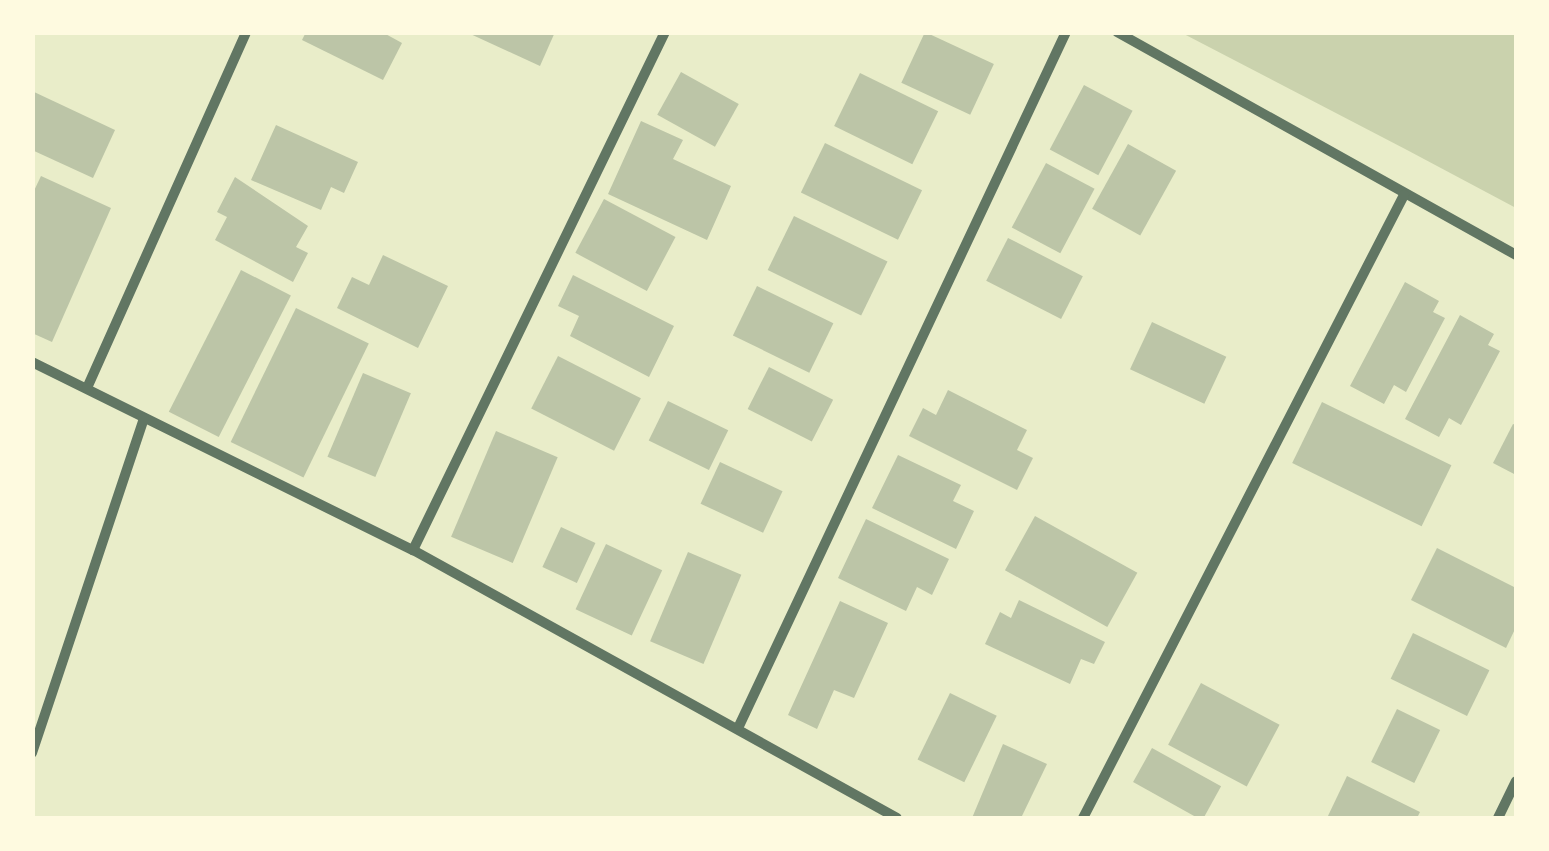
<!DOCTYPE html>
<html>
<head>
<meta charset="utf-8">
<style>
	body { margin:0 }
	#map { position:relative; width:1549px; height:851px; overflow:hidden; background:#e9edc9; font-family:"DM Sans",sans-serif }
	div>[style] { position:absolute }
	.green>* { inset:0; background:#cad2ad }
	.building>* { inset:0; background:#bcc5a7; transform-origin:0 0 }
	.minor>* { height:10px; margin:-5px; padding:0 5px; transform-origin:5px; border-radius:5px; background:#617663 }
	span { translate:-50% -50%; white-space:nowrap; text-align:center; line-height:1.15; -webkit-text-stroke:9px #fefae0; paint-order:stroke }
	.frame { position:absolute; inset:0; border:35px solid #fefae0; pointer-events:none }
</style>
</head>
<body>
<div id="map">
	<div class="green">
		<div style="clip-path:polygon(1182px 33px,1516px 33px,1516px 208px,1407px 150px)"></div>
	</div>
	<div class="building">
		<div style="clip-path:polygon(306px 32px,382px 32px,402px 43px,383px 80px,302px 40px)"></div>
		<div style="clip-path:polygon(466px 32px,555px 32px,540px 66px)"></div>
		<div style="left:925px;top:32px;width:76px;height:56px;rotate:25deg"></div>
		<div style="left:681px;top:72px;width:66px;height:49px;rotate:29deg"></div>
		<div style="left:860px;top:73px;width:87px;height:59px;rotate:26deg"></div>
		<div style="left:1084px;top:85px;width:55px;height:73px;rotate:28deg"></div>
		<div style="clip-path:polygon(32px 91px,115px 130px,93px 178px,32px 150px)"></div>
		<div style="clip-path:polygon(641px 121px,683px 140px,673px 159px,731px 186px,707px 240px,608px 194px)"></div>
		<div style="clip-path:polygon(276px 125px,358px 162px,344px 193px,331px 187px,321px 210px,251px 180px)"></div>
		<div style="left:825px;top:143px;width:108px;height:55px;rotate:26deg"></div>
		<div style="left:1128px;top:144px;width:55px;height:74px;rotate:29deg"></div>
		<div style="left:1046px;top:163px;width:55px;height:73px;rotate:28deg"></div>
		<div style="clip-path:polygon(41px 176px,111px 208px,52px 342px,32px 333px,32px 195px)"></div>
		<div style="clip-path:polygon(235px 177px,308px 226px,296px 247px,308px 253px,293px 282px,215px 240px,227px 217px,217px 212px)"></div>
		<div style="left:604px;top:199px;width:81px;height:61px;rotate:28deg"></div>
		<div style="left:794px;top:216px;width:104px;height:60px;rotate:26deg"></div>
		<div style="left:1008px;top:238px;width:84px;height:48px;rotate:27deg"></div>
		<div style="clip-path:polygon(383px 255px,448px 286px,418px 348px,337px 308px,352px 277px,369px 285px)"></div>
		<div style="left:241px;top:270px;width:56px;height:159px;rotate:27deg"></div>
		<div style="clip-path:polygon(573px 275px,674px 326px,649px 377px,570px 336px,579px 316px,558px 306px)"></div>
		<div style="clip-path:polygon(1405px 282px,1439px 301px,1433px 312px,1445px 318px,1406px 392px,1394px 385px,1384px 404px,1350px 386px)"></div>
		<div style="left:757px;top:286px;width:85px;height:55px;rotate:26deg"></div>
		<div style="left:296px;top:308px;width:81px;height:149px;rotate:26deg"></div>
		<div style="clip-path:polygon(1460px 315px,1494px 334px,1488px 345px,1500px 351px,1461px 425px,1449px 418px,1439px 437px,1405px 419px)"></div>
		<div style="left:1152px;top:322px;width:82px;height:52px;rotate:25deg"></div>
		<div style="left:558px;top:356px;width:93px;height:59px;rotate:27deg"></div>
		<div style="left:769px;top:367px;width:72px;height:47px;rotate:27deg"></div>
		<div style="left:363px;top:373px;width:52px;height:91px;rotate:23deg"></div>
		<div style="clip-path:polygon(948px 390px,1027px 430px,1017px 450px,1033px 458px,1017px 490px,909px 436px,923px 408px,936px 415px)"></div>
		<div style="left:668px;top:401px;width:67px;height:44px;rotate:26deg"></div>
		<div style="left:1322px;top:402px;width:144px;height:68px;rotate:26deg"></div>
		<div style="clip-path:polygon(1513px 424px,1516px 425px,1516px 475px,1493px 463px)"></div>
		<div style="left:496px;top:431px;width:67px;height:115px;rotate:23deg"></div>
		<div style="clip-path:polygon(898px 455px,961px 485px,953px 501px,974px 511px,956px 549px,872px 508px)"></div>
		<div style="left:720px;top:462px;width:69px;height:46px;rotate:25deg"></div>
		<div style="left:1035px;top:516px;width:117px;height:62px;rotate:29deg"></div>
		<div style="clip-path:polygon(866px 519px,949px 559px,932px 595px,917px 587px,906px 611px,838px 578px)"></div>
		<div style="left:561px;top:527px;width:38px;height:44px;rotate:25deg"></div>
		<div style="left:606px;top:544px;width:62px;height:72px;rotate:25deg"></div>
		<div style="clip-path:polygon(1437px 548px,1516px 588px,1516px 627px,1506px 648px,1411px 600px)"></div>
		<div style="left:688px;top:552px;width:58px;height:97px;rotate:23deg"></div>
		<div style="clip-path:polygon(1019px 600px,1105px 642px,1094px 664px,1081px 659px,1070px 684px,985px 644px,1000px 612px,1011px 618px)"></div>
		<div style="clip-path:polygon(840px 601px,888px 623px,854px 698px,834px 690px,817px 729px,788px 715px)"></div>
		<div style="left:1413px;top:633px;width:85px;height:51px;rotate:26deg"></div>
		<div style="left:1201px;top:683px;width:89px;height:70px;rotate:28deg"></div>
		<div style="left:950px;top:693px;width:52px;height:74px;rotate:26deg"></div>
		<div style="left:1397px;top:709px;width:48px;height:59px;rotate:26deg"></div>
		<div style="clip-path:polygon(1003px 744px,1047px 764px,1021px 818px,972px 818px)"></div>
		<div style="left:1152px;top:748px;width:79px;height:39px;rotate:29deg"></div>
		<div style="clip-path:polygon(1347px 776px,1420px 812px,1417px 818px,1327px 818px)"></div>
	</div>
	<div class="minor">
		<div style="left:1117px;top:32px;width:457px;rotate:29.2deg"></div>
		<div style="left:32px;top:362px;width:425px;rotate:26.3deg"></div>
		<div style="left:413px;top:550px;width:553px;rotate:28.97deg"></div>
		<div style="left:87px;top:388px;width:390px;rotate:-65.9deg"></div>
		<div style="left:413px;top:550px;width:576px;rotate:-64.06deg"></div>
		<div style="left:739px;top:726px;width:767px;rotate:-64.77deg"></div>
		<div style="left:32px;top:753px;width:353px;rotate:-71.5deg"></div>
		<div style="left:1083px;top:818px;width:701px;rotate:-62.74deg"></div>
		<div style="left:1498px;top:818px;width:41px;rotate:-64.1deg"></div>
	</div>
	<div class="frame"></div>
</div>
</body>
</html>
